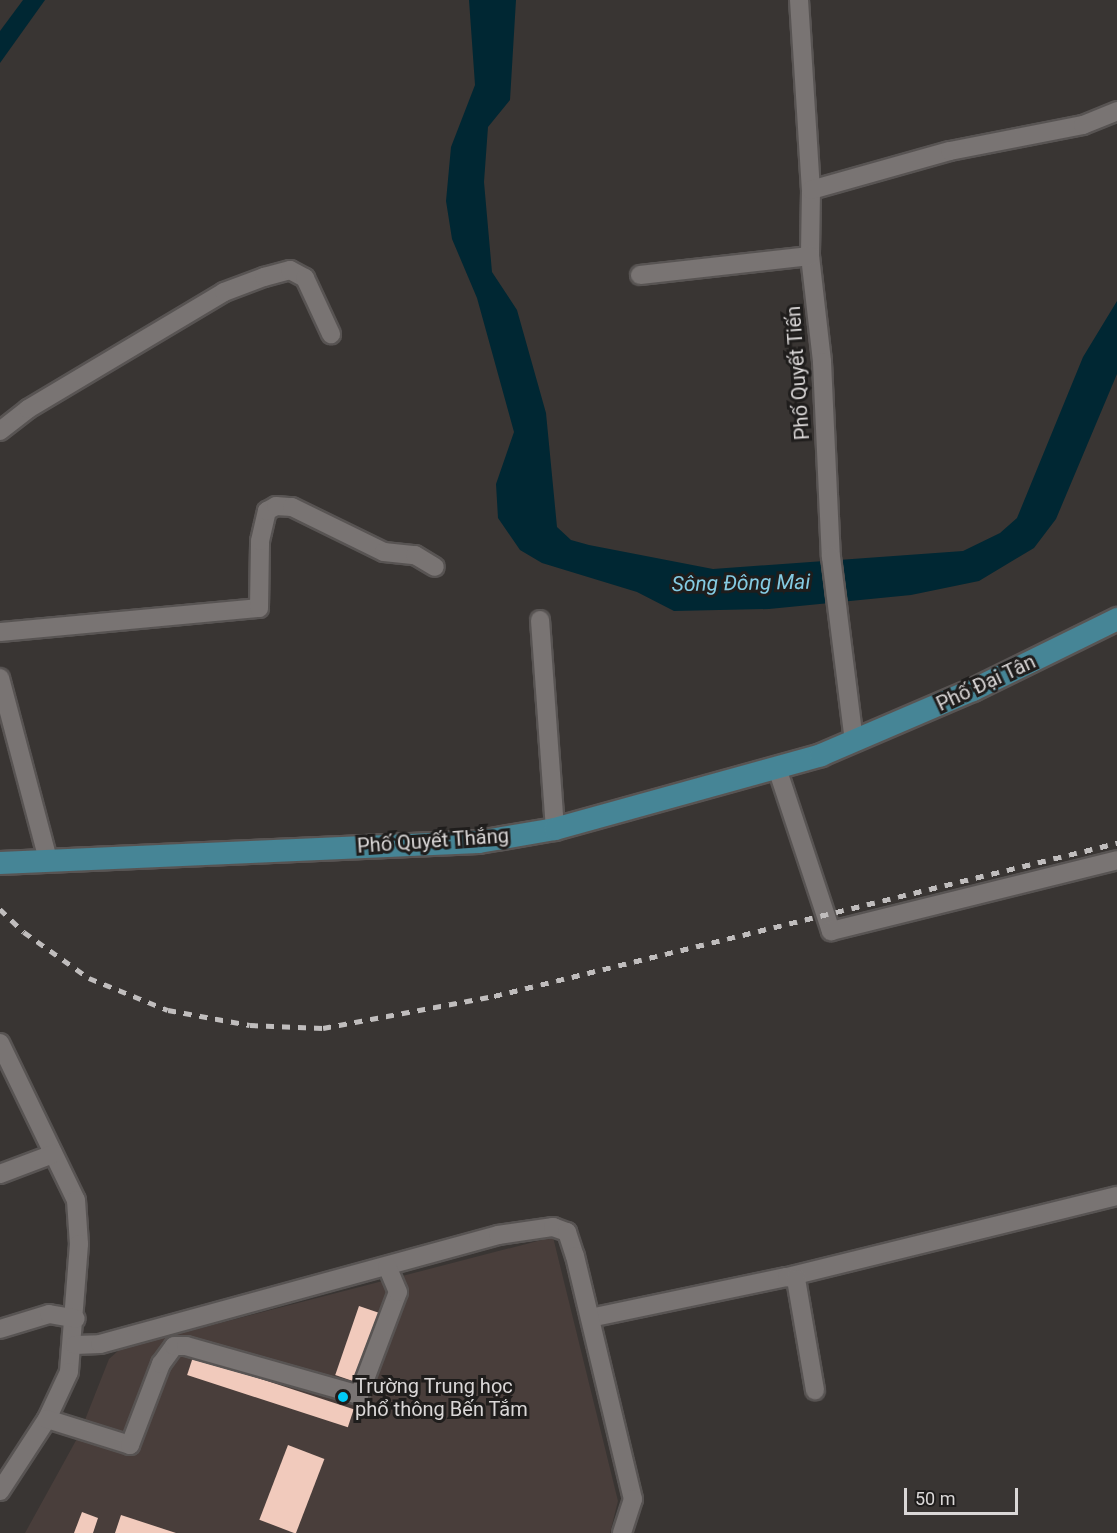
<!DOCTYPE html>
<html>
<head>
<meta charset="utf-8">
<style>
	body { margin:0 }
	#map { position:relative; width:1117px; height:1533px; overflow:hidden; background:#393533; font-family:Roboto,sans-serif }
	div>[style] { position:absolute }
	.built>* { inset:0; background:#493e3b }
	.water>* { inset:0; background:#002733 }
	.building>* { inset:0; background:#f1cabc; transform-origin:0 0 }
	.roads { filter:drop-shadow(2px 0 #585453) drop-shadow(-2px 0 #585453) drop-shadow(0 2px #585453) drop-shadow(0 -2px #585453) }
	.minor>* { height:18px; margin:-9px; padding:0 9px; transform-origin:9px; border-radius:9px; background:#797473 }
	.major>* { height:22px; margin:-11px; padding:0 11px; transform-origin:11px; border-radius:11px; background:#468596 }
	.rail>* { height:4.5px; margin-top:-2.25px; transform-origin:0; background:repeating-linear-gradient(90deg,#c0bdbd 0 8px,transparent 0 16px) }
	.dots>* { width:16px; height:16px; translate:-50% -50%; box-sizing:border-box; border:3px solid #1f1d1c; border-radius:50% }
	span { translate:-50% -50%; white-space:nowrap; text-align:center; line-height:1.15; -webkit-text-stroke:6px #1f1d1c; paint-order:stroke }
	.street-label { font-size:20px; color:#dad7d7 }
	.poi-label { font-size:20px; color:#dad7d7 }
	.left { translate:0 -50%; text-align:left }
	.water-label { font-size:21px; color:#84cbe3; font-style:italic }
	.scale { position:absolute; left:904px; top:1488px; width:114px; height:27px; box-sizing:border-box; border:3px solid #dad7d7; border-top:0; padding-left:8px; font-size:18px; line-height:21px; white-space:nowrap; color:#dad7d7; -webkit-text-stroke:4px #1f1d1c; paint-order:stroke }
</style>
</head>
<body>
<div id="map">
	<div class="built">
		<div style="clip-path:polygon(553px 1237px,618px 1501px,610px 1533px,25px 1533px,79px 1435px,109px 1359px,120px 1349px)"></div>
	</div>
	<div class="water">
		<div style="clip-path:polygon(23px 0,45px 0,0 63px,0 31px)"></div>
		<div style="clip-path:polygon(469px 0,516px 0,510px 100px,488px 127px,484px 182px,492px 272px,517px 310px,546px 413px,557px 527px,571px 540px,589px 545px,713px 569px,963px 551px,1000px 533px,1017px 518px,1083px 357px,1117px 301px,1117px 374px,1056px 519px,1034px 548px,979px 581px,911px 595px,769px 609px,674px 611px,637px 592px,542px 563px,520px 550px,498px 518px,496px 484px,514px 432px,477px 298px,452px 239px,446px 201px,451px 147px,475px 85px)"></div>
	</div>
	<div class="building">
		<div style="left:359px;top:1306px;width:24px;height:73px;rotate:19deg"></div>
		<div style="left:193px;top:1357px;width:169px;height:19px;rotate:18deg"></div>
		<div style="left:288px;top:1445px;width:39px;height:80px;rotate:21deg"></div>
		<div style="clip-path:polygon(82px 1512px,98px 1518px,93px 1533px,74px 1533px)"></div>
		<div style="clip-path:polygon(121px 1515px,176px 1533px,115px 1533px)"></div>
	</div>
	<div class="roads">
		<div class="minor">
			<div style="left:799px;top:0;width:190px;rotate:86.4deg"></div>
			<div style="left:811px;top:190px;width:66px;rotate:90.9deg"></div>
			<div style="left:810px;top:256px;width:107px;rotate:83.5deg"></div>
			<div style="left:822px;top:362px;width:195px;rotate:87.4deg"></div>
			<div style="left:831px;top:557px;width:186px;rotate:82.9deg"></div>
			<div style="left:811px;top:190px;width:144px;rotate:-15.7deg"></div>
			<div style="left:950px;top:151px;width:136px;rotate:-11.1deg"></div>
			<div style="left:1083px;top:125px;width:37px;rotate:-22deg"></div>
			<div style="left:640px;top:275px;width:171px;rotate:-6.4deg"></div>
			<div style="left:0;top:431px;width:36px;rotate:-38deg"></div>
			<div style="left:28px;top:409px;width:228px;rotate:-30.8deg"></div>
			<div style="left:224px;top:292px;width:43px;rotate:-20.6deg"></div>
			<div style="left:264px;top:277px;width:27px;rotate:-15deg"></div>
			<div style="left:290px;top:270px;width:17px;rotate:28deg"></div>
			<div style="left:305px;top:278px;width:62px;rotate:65.1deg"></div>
			<div style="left:540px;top:620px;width:210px;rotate:85.9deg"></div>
			<div style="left:0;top:632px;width:260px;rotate:-5.3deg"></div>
			<div style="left:259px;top:608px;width:67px;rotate:-89.1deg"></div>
			<div style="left:260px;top:541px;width:31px;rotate:-77deg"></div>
			<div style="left:267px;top:511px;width:10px;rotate:-29deg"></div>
			<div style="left:276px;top:506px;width:16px;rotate:4deg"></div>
			<div style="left:292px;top:507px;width:102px;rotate:26.1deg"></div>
			<div style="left:384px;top:552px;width:31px;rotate:6deg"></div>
			<div style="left:415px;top:555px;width:23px;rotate:31deg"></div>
			<div style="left:0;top:678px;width:188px;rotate:75.2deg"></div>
			<div style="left:777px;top:768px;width:172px;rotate:71.7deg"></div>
			<div style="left:831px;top:931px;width:295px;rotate:-13.9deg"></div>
			<div style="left:0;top:1043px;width:174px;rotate:64.2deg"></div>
			<div style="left:76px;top:1200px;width:44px;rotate:86.1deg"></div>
			<div style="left:79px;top:1244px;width:128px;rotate:94.5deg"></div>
			<div style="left:69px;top:1372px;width:52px;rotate:115.1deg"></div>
			<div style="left:47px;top:1419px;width:86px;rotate:123.1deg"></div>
			<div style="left:0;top:1174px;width:57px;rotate:-20.7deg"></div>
			<div style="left:787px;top:1277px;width:340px;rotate:-13.8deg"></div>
			<div style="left:590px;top:1318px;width:201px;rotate:-11.8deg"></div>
			<div style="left:787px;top:1277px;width:9px;rotate:13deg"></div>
			<div style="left:796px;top:1279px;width:113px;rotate:80.3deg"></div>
			<div style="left:0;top:1329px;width:51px;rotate:-17deg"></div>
			<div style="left:49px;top:1314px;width:27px;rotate:10deg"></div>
			<div style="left:75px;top:1345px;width:25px;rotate:-2deg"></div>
			<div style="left:100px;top:1344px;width:413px;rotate:-15.3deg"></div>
			<div style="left:498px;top:1235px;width:56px;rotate:-8.3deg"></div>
			<div style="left:553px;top:1227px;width:15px;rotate:20deg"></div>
			<div style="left:567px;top:1232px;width:25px;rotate:72deg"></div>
			<div style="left:575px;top:1256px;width:250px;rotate:76.6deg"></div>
			<div style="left:633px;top:1499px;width:36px;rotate:108deg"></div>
			<div style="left:47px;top:1419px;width:87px;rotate:17.4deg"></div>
			<div style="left:130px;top:1445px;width:87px;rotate:-69.1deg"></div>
			<div style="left:161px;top:1364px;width:22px;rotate:-54deg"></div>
			<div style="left:174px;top:1346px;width:12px"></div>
			<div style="left:186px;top:1346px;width:180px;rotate:15.8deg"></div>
			<div style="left:359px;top:1395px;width:110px;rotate:-69.3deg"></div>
			<div style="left:398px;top:1292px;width:28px;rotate:-113deg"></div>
		</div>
		<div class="major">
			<div style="left:0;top:863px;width:479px;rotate:-2.5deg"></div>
			<div style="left:479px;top:842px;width:77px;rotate:-9.7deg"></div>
			<div style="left:555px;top:829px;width:276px;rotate:-15.5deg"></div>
			<div style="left:821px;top:755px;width:165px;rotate:-23.2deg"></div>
			<div style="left:973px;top:690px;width:161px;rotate:-26.2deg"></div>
		</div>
	</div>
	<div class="rail">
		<div style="left:0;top:909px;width:33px;rotate:44deg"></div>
		<div style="left:24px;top:932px;width:80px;rotate:35.3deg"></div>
		<div style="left:89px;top:978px;width:85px;rotate:22.1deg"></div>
		<div style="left:168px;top:1010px;width:83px;rotate:10.4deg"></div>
		<div style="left:250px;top:1025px;width:73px;rotate:2.4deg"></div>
		<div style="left:323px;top:1028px;width:174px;rotate:-10.6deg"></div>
		<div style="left:494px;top:996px;width:642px;rotate:-13.8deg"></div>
	</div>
	<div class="dots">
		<div style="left:343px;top:1397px;background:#00cbf8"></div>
	</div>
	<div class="street-label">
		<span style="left:798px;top:373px;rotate:-94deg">Phố Quyết Tiến</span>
		<span style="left:986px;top:683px;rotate:-25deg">Phố Đại Tân</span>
		<span style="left:433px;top:841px;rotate:-4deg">Phố Quyết Thắng</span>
	</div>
	<div class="poi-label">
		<span class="left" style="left:355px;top:1398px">Trường Trung học<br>phổ thông Bến Tắm</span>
	</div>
	<div class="water-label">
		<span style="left:741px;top:583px;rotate:-1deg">Sông Đông Mai</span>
	</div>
	<div class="scale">50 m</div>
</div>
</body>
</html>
